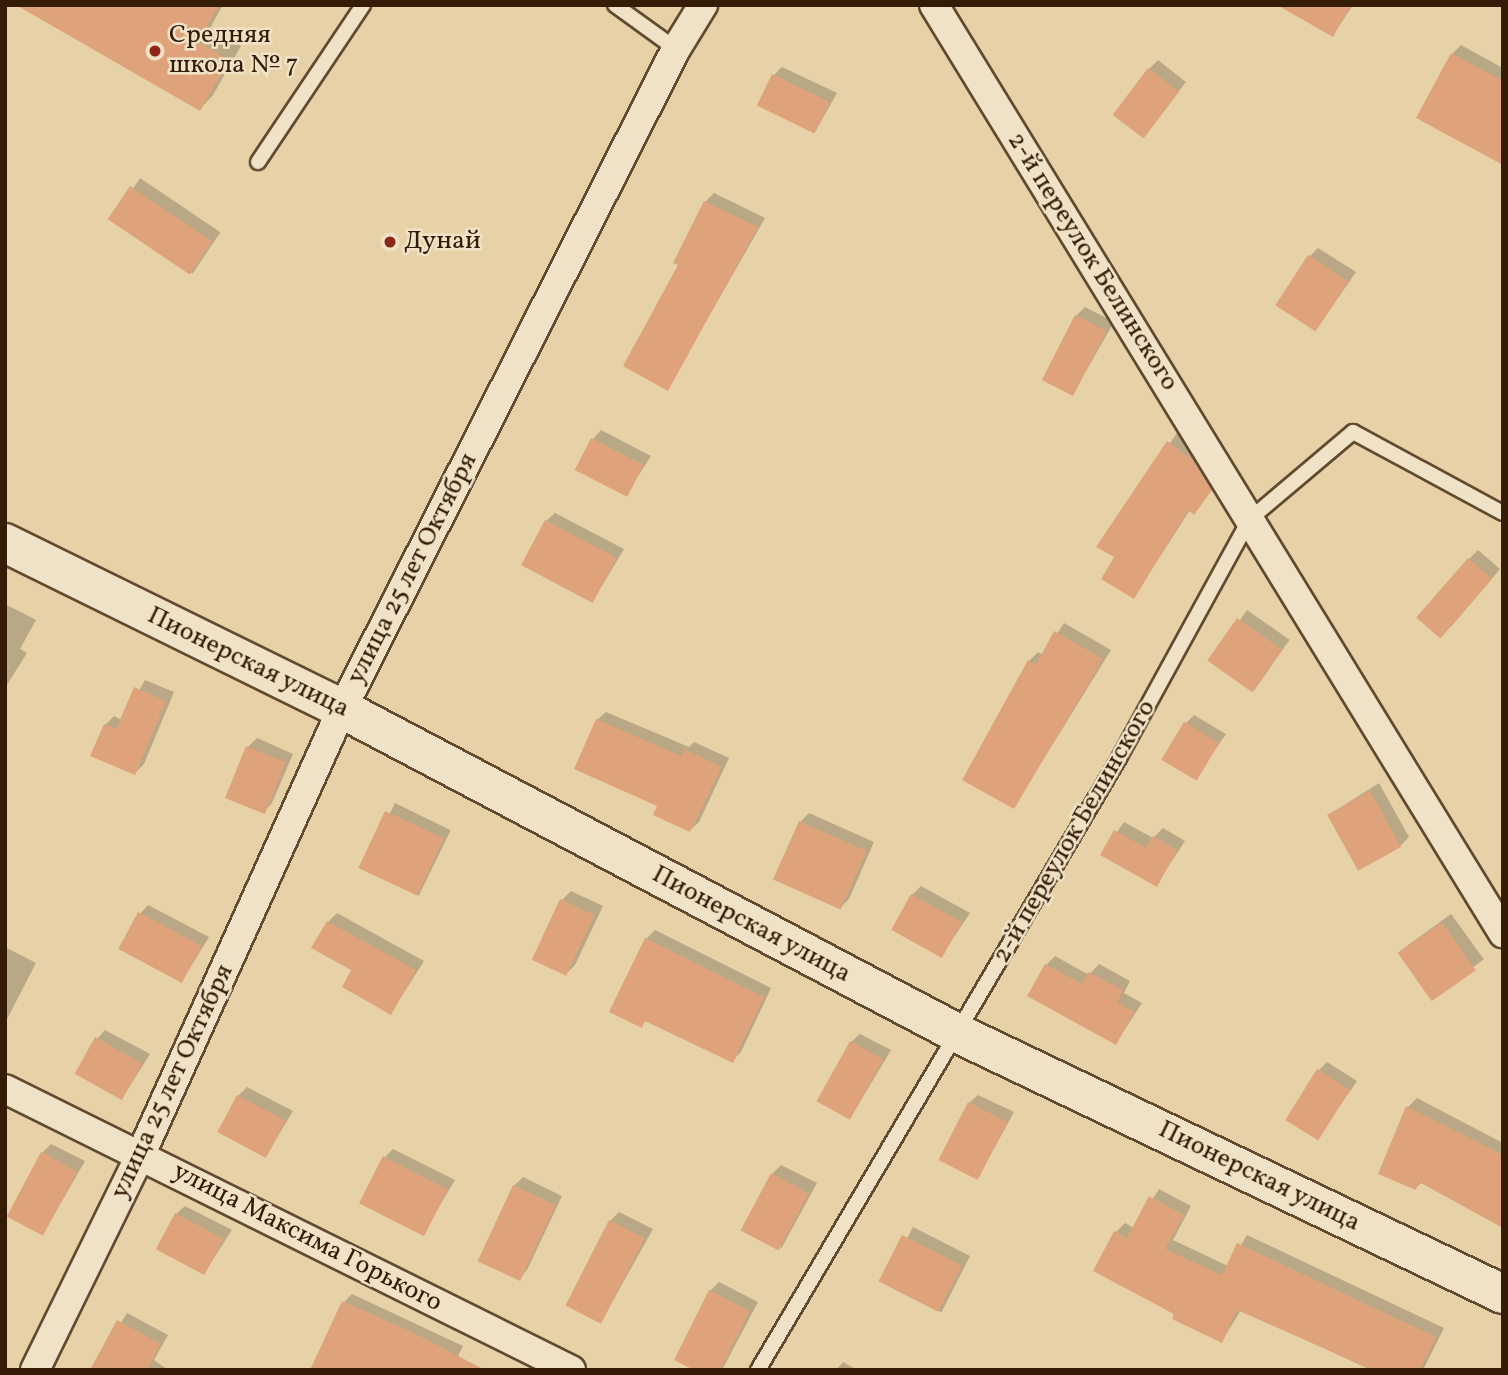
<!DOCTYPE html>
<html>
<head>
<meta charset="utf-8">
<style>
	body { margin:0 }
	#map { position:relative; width:1508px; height:1375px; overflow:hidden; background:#e7d2a8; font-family:Vollkorn,serif }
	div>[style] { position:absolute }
	.shadow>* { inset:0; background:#0003; transform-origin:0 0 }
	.building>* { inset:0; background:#dfa37b; transform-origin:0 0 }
	.roads { filter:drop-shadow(2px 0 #614a2e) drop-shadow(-2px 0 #614a2e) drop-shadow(0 2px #614a2e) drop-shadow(0 -2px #614a2e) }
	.lane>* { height:14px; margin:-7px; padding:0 7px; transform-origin:7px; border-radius:7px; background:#efe2c6 }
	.street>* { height:28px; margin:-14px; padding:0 14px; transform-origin:14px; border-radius:14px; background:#efe2c6 }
	.secondary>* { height:38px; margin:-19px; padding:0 19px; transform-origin:19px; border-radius:19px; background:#efe2c6 }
	.dots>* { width:19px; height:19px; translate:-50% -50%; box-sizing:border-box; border:4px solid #efe2c6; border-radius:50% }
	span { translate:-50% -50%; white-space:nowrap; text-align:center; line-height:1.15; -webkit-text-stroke:5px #efe2c6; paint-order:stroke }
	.poi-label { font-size:26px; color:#341c06 }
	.left { translate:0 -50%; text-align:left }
	.street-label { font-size:26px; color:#341c06 }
	.frame { position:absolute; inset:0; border:7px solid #341c06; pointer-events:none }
</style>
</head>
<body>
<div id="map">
	<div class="shadow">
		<div style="clip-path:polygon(19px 5px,223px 5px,210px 28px,241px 46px,213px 95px,200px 109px)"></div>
		<div style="clip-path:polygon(1308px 5px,1353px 5px,1333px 35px)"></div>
		<div style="clip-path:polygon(1461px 45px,1503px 68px,1503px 163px,1452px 54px)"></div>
		<div style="clip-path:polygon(1158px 60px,1186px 82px,1144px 136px,1149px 69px)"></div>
		<div style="clip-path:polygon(782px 67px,837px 93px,815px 132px,773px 76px)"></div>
		<div style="left:140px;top:178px;width:97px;height:50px;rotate:34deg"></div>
		<div style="clip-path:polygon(714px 193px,765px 218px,668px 388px,681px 264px,705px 202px)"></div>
		<div style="clip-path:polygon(1318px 248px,1356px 272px,1316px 330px,1310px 256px)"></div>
		<div style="clip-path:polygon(1085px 307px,1114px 322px,1073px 394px,1076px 316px)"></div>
		<div style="clip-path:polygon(601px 430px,651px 456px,626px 495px,593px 439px)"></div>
		<div style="clip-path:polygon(1177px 433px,1202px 451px,1220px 480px,1194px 512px,1190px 510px,1134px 597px,1116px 557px,1099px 546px)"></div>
		<div style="clip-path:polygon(555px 513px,624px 549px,593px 601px,546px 521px)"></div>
		<div style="clip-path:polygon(1478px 550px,1500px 569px,1450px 628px,1469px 559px)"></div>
		<div style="clip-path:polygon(5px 604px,36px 620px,20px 649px,27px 653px,5px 688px)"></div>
		<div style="left:1247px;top:610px;width:52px;height:63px;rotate:35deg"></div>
		<div style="clip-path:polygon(1064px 623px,1111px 650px,1014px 807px,1029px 661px,1038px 652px,1043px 655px)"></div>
		<div style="clip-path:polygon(145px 680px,174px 692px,144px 764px,135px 773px,105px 725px,114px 716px,122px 720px)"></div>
		<div style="clip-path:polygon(606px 712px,689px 747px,694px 742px,729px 758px,699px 822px,690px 830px,660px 805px,597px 720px)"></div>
		<div style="clip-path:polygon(1194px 715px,1226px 734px,1195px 779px,1186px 723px)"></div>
		<div style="clip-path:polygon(257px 738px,293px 754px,272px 803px,264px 812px,248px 747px)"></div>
		<div style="clip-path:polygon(1379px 783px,1409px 837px,1400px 846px,1330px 814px)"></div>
		<div style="left:395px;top:803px;width:62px;height:73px;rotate:26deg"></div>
		<div style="clip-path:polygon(809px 813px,874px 842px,849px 899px,840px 908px,800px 822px)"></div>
		<div style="clip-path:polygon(1124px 822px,1153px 838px,1163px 828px,1185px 841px,1156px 885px,1102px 854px)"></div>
		<div style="clip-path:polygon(921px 886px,970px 913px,942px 955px,912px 895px)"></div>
		<div style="clip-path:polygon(571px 891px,603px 906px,575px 965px,566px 974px,534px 959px,562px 900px)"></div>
		<div style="clip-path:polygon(148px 905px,209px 937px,182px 981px,140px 914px)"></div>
		<div style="clip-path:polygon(337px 913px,424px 961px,391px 1013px,353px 970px,328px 922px)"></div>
		<div style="left:1451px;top:914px;width:56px;height:64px;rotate:54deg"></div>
		<div style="clip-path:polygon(655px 930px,771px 988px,741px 1052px,732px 1061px,647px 1020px,641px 1026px,646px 939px)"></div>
		<div style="clip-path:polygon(5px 947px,36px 963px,5px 1023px)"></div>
		<div style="clip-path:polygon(1055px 956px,1089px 975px,1099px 964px,1130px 981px,1124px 993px,1142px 1003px,1116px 1043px,1046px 965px)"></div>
		<div style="clip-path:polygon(105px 1030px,150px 1054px,123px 1097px,97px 1039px)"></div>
		<div style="clip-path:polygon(860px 1034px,891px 1050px,851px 1117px,851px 1042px)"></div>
		<div style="clip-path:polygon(1327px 1062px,1357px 1081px,1317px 1139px,1319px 1070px)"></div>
		<div style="clip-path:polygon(247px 1087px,293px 1111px,266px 1156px,238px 1096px)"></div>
		<div style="clip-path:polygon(978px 1095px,1014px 1112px,978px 1178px,969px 1103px)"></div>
		<div style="clip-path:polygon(1417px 1098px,1503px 1143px,1503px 1226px,1422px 1182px,1416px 1188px,1380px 1173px,1408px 1107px)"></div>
		<div style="clip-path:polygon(51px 1144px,85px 1161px,43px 1234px,42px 1153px)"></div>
		<div style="clip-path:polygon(393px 1149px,455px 1180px,423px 1234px,385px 1157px)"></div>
		<div style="clip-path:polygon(781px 1165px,817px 1183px,781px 1249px,772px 1174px)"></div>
		<div style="clip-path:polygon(523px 1177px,562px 1196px,527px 1270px,519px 1279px,514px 1186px)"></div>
		<div style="clip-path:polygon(1159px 1189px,1191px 1206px,1173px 1240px,1228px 1266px,1247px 1235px,1444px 1328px,1423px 1370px,1371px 1370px,1241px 1310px,1222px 1341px,1095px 1270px,1116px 1232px,1125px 1223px,1134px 1228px)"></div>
		<div style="clip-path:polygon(185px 1206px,232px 1230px,205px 1272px,176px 1214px)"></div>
		<div style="clip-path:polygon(619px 1212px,653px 1229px,601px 1322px,569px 1305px,610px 1221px)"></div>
		<div style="left:913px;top:1227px;width:64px;height:63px;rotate:27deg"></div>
		<div style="clip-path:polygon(719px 1282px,758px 1302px,722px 1370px,698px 1370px,710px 1291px)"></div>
		<div style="clip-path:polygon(352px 1294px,463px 1346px,451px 1370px,344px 1302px)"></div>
		<div style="clip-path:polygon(127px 1313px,168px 1335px,154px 1360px,168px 1370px,92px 1370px)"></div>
		<div style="clip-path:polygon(843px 1362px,857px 1370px,836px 1370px)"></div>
	</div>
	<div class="building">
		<div style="clip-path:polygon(16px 5px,219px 5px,198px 42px,229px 60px,200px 111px)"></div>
		<div style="clip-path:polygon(1277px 5px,1351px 5px,1333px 37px)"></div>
		<div style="clip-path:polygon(1451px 53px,1503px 81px,1503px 165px,1416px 118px)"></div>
		<div style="left:1148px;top:68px;width:39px;height:59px;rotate:37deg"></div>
		<div style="left:772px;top:74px;width:64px;height:35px;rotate:26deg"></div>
		<div style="left:130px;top:186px;width:99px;height:40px;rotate:34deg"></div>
		<div style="clip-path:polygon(704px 201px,758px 227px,668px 391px,623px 366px,678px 265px,673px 263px)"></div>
		<div style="left:1308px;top:255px;width:48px;height:60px;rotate:33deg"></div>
		<div style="left:1075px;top:315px;width:35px;height:73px;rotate:27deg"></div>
		<div style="left:591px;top:438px;width:59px;height:36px;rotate:27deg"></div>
		<div style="clip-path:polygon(1167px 441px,1193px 460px,1212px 490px,1194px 515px,1188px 510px,1134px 599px,1101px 579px,1114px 557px,1096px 547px)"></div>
		<div style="left:545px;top:520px;width:81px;height:51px;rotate:28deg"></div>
		<div style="left:1468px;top:558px;width:32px;height:79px;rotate:41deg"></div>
		<div style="left:1237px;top:618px;width:55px;height:52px;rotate:35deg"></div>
		<div style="clip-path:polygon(1054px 631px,1103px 659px,1014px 809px,962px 780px,1028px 660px,1036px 665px)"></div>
		<div style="clip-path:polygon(134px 687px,166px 701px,135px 775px,90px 756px,104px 724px,116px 729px)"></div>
		<div style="clip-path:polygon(596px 719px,681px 756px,684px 749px,722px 767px,690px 832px,653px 815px,657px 806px,574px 769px)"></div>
		<div style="left:1184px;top:722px;width:41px;height:44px;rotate:31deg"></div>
		<div style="left:246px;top:746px;width:43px;height:56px;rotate:22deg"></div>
		<div style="left:1370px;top:791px;width:64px;height:49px;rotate:61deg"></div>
		<div style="left:385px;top:811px;width:65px;height:63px;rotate:25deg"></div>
		<div style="left:799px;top:821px;width:74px;height:64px;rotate:24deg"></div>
		<div style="clip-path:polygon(1114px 830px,1146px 848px,1153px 836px,1177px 850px,1157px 887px,1100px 855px)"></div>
		<div style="left:911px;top:894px;width:58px;height:41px;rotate:29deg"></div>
		<div style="left:560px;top:899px;width:38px;height:67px;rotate:25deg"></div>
		<div style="left:138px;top:912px;width:72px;height:42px;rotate:28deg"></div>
		<div style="clip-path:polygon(327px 921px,416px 970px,391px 1015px,342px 987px,351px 970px,311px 948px)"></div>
		<div style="left:1442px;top:922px;width:59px;height:54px;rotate:55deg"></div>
		<div style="clip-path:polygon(645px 938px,764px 997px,733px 1063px,645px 1021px,642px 1028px,609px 1012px)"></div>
		<div style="clip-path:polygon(1045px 964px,1082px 984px,1088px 972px,1123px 990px,1117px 1002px,1134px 1012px,1116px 1045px,1027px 996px)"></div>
		<div style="left:95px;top:1037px;width:54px;height:42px;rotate:29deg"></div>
		<div style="left:850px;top:1041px;width:38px;height:69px;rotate:29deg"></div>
		<div style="left:1317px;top:1069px;width:39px;height:60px;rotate:32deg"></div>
		<div style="left:237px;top:1095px;width:55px;height:42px;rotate:28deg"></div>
		<div style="left:968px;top:1102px;width:44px;height:65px;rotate:27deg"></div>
		<div style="clip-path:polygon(1406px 1106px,1503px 1155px,1503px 1228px,1419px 1182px,1416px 1190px,1378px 1174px)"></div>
		<div style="left:41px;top:1152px;width:41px;height:73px;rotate:28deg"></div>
		<div style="left:383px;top:1156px;width:73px;height:53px;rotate:27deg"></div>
		<div style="left:771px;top:1173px;width:43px;height:65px;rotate:28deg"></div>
		<div style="left:513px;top:1185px;width:47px;height:84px;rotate:25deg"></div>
		<div style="clip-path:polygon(1149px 1196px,1184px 1215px,1165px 1249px,1222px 1275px,1237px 1243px,1436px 1337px,1420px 1370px,1373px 1370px,1237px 1310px,1222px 1343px,1172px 1319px,1174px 1314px,1093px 1271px,1114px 1231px,1127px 1238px)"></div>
		<div style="left:175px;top:1213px;width:55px;height:41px;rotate:28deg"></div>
		<div style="left:609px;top:1220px;width:40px;height:96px;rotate:27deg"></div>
		<div style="left:902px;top:1235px;width:67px;height:52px;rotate:27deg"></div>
		<div style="clip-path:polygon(709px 1290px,750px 1311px,720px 1370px,694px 1370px,674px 1360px)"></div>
		<div style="clip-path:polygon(342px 1301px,412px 1332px,485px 1370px,310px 1370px)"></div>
		<div style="clip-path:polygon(117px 1320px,161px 1344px,147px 1370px,90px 1370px)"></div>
	</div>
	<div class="roads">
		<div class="lane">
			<div style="left:615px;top:5px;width:75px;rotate:35.8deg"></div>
			<div style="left:258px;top:162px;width:189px;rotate:-56.2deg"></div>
			<div style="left:758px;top:1370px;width:711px;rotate:-59.46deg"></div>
			<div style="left:1119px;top:758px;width:273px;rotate:-61.3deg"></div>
			<div style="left:1250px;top:519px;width:135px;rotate:-40.2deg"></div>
			<div style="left:1353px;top:432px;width:170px;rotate:28.4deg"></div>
		</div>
		<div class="street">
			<div style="left:934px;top:5px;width:1089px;rotate:58.49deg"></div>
			<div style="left:5px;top:1089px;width:632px;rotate:26.4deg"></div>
			<div style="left:35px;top:1370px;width:241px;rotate:-63.9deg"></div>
			<div style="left:141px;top:1154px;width:488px;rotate:-65.7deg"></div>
			<div style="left:342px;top:709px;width:740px;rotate:-63.16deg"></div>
			<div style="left:676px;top:49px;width:52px;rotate:-58.5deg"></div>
		</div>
		<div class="secondary">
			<div style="left:5px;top:543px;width:376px;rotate:26.2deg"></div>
			<div style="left:342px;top:709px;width:697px;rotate:27.78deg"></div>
			<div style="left:959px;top:1034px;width:603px;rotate:25.55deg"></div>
		</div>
	</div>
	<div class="dots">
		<div style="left:155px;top:51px;background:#8f2418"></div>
		<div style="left:390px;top:242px;background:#8f2418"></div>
	</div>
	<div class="poi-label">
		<span class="left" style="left:169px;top:51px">Средняя<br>школа № 7</span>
		<span class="left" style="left:404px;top:242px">Дунай</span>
	</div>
	<div class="street-label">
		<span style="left:1092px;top:262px;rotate:58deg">2-й переулок Белинского</span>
		<span style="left:413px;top:569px;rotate:-63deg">улица 25 лет Октября</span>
		<span style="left:248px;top:663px;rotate:26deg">Пионерская улица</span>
		<span style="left:1075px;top:832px;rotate:-60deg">2-й переулок Белинского</span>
		<span style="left:751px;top:925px;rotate:28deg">Пионерская улица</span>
		<span style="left:173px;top:1082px;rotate:-65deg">улица 25 лет Октября</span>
		<span style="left:1259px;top:1177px;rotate:26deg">Пионерская улица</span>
		<span style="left:307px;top:1238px;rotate:27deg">улица Максима Горького</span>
	</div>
	<div class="frame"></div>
</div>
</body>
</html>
